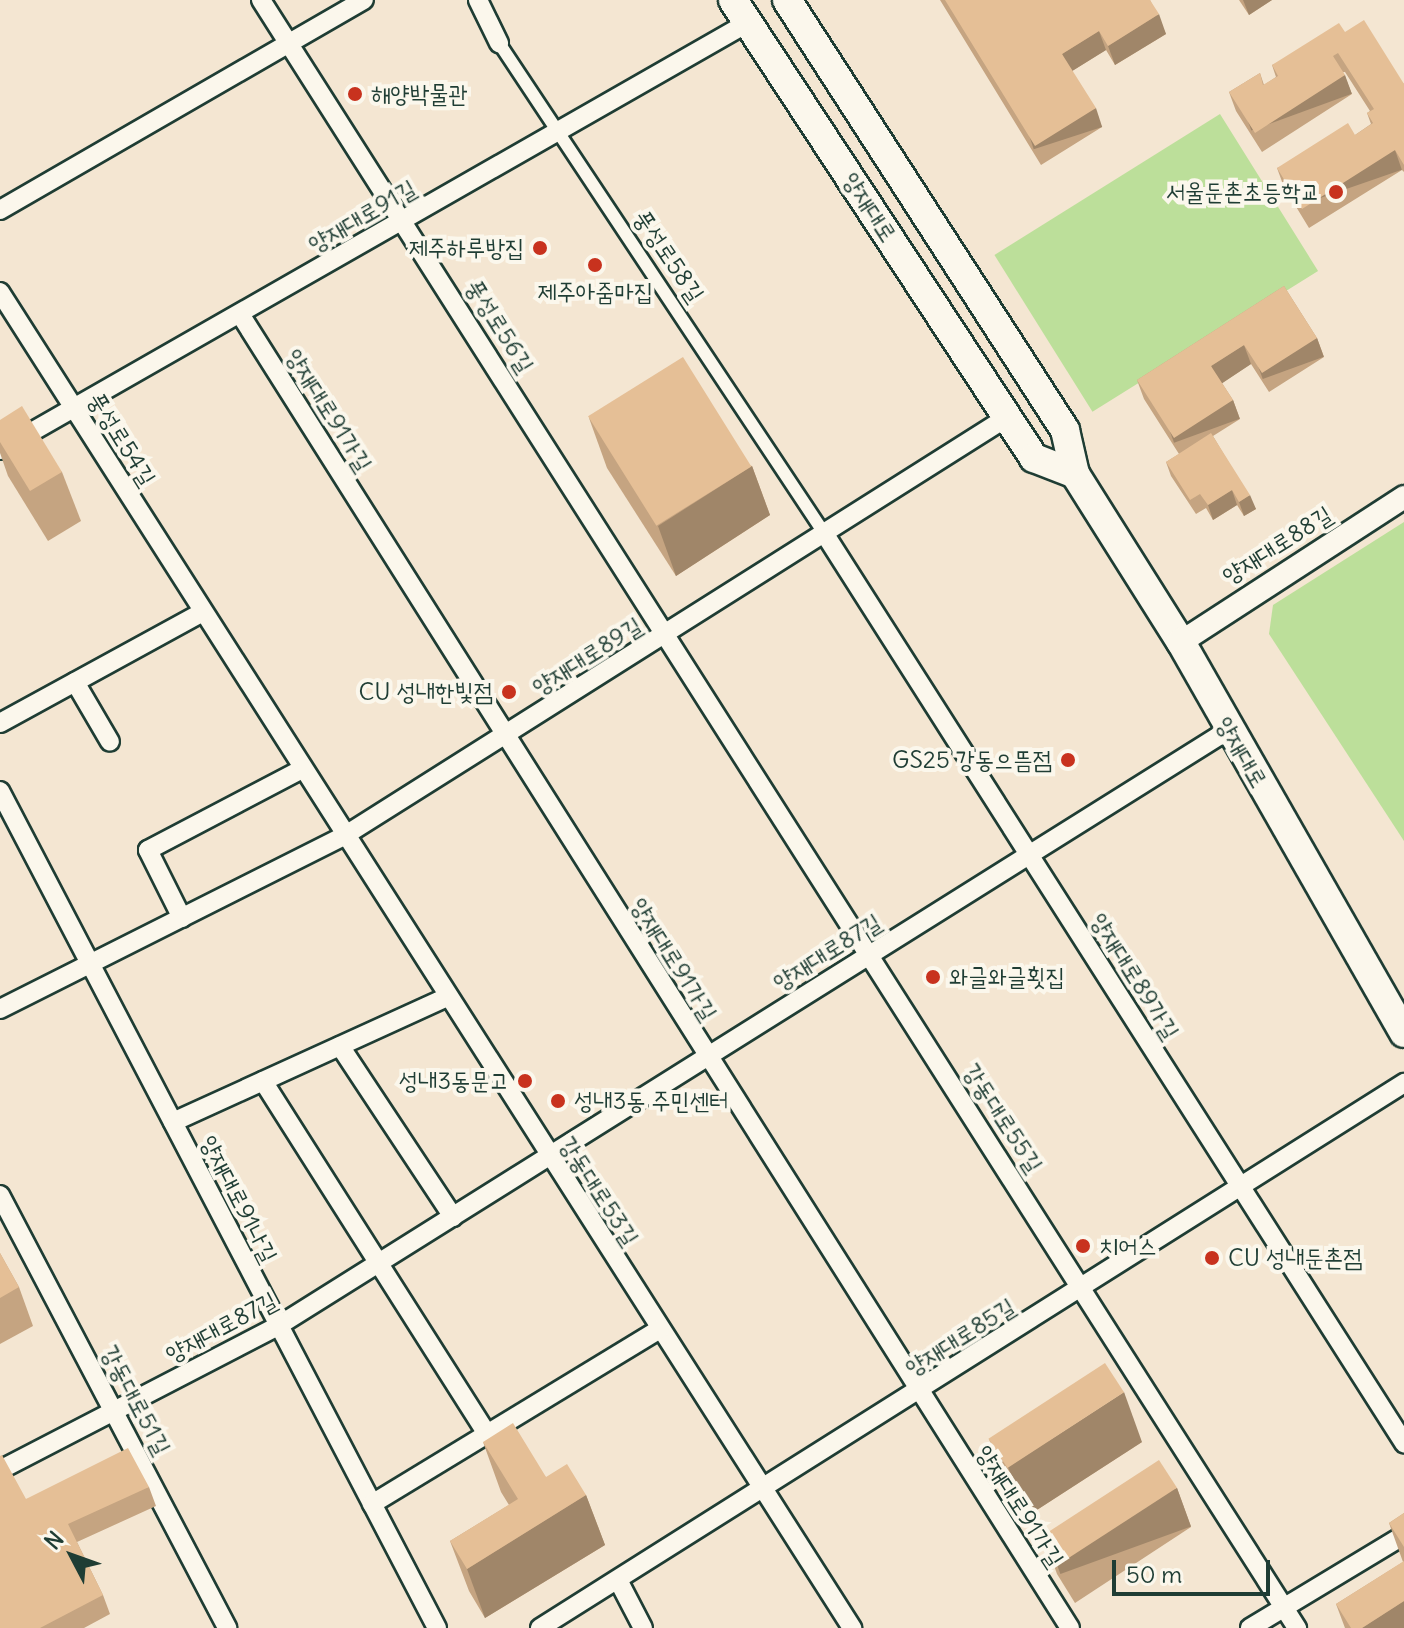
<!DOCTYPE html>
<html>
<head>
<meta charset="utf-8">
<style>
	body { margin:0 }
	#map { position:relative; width:1404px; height:1628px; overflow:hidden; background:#f4e6d2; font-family:Delius,"Poor Story",sans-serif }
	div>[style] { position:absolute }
	.green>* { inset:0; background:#bcdf9a; transform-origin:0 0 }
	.roads { filter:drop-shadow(2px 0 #1f3d34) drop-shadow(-2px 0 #1f3d34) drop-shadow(0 2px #1f3d34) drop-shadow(0 -2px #1f3d34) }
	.pedestrian>* { height:12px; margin:-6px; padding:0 6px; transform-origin:6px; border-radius:6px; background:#fbf7ec }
	.minor>* { height:18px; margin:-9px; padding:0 9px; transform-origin:9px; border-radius:9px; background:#fbf7ec }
	.tertiary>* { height:22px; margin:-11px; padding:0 11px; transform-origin:11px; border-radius:11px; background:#fbf7ec }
	.primary>* { height:28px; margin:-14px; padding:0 14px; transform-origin:14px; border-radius:14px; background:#fbf7ec }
	.wall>* { inset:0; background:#c5a481 }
	.shaded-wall>* { inset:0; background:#a08669; transform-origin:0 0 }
	.building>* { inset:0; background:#e5bf96; transform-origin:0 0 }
	.dots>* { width:22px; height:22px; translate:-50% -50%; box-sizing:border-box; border:4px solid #fbf7ec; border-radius:50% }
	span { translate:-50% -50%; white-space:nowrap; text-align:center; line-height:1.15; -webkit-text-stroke:8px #fbf7ec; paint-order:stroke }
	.poi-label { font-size:24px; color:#1f3d34 }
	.left { translate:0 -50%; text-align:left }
	.right { translate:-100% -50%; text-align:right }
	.street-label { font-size:24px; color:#1f3d34 }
	.north { position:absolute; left:32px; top:1516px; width:80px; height:80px; -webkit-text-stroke:6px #fbf7ec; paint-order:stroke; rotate:311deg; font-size:22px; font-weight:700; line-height:32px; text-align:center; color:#1f3d34 }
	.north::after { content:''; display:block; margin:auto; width:28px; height:36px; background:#1f3d34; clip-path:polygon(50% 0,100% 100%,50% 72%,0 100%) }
	.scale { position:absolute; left:1112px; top:1560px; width:158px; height:36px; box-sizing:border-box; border:4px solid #1f3d34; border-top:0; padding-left:10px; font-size:24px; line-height:28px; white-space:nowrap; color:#1f3d34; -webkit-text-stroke:6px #fbf7ec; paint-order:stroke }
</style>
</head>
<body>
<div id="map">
	<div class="green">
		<div style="left:1220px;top:114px;width:185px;height:266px;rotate:58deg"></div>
		<div style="clip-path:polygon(1404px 522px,1404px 841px,1269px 634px,1273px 605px)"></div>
	</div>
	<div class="roads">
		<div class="pedestrian">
			<div style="left:499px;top:43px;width:592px;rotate:56.44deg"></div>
		</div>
		<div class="minor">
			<div style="left:261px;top:0;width:1930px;rotate:57.53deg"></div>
			<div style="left:478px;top:0;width:48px;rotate:64deg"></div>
			<div style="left:0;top:210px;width:420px;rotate:-30deg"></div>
			<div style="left:0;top:292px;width:1585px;rotate:57.47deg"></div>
			<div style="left:240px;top:314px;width:1554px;rotate:57.72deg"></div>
			<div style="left:0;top:450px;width:860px;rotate:-29.75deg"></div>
			<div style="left:826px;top:536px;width:1076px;rotate:57.49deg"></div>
			<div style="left:75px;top:682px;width:69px;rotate:59.7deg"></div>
			<div style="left:0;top:723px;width:231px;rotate:-28.7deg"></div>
			<div style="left:0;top:791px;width:944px;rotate:62.43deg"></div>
			<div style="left:182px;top:918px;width:76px;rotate:-116.6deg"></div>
			<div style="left:148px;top:850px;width:174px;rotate:-27.7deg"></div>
			<div style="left:0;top:1009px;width:385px;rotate:-26.7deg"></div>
			<div style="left:344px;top:836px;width:783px;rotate:-32.27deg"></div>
			<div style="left:340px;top:1046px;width:205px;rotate:56.5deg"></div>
			<div style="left:263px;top:1081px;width:418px;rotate:57.6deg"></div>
			<div style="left:173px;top:1122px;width:301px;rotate:-24.5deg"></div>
			<div style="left:0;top:1195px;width:489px;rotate:62.3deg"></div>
			<div style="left:0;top:1470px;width:313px;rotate:-27.4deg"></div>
			<div style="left:278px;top:1326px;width:1121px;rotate:-32.1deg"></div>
			<div style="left:372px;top:1504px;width:337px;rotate:-31.3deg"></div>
			<div style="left:618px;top:1580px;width:54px;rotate:62.5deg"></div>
			<div style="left:540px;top:1628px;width:1022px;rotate:-32.24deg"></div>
			<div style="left:1250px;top:1628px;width:180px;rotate:-31.1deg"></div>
		</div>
		<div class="tertiary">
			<div style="left:1181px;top:642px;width:266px;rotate:-33deg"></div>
		</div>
		<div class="primary">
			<div style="left:733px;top:0;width:548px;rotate:56.69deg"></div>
			<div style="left:1034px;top:458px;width:44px;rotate:21.3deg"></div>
			<div style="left:787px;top:0;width:512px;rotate:57.12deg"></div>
			<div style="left:1065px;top:430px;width:45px;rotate:77.2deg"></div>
			<div style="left:1075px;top:474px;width:199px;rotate:57.8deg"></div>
			<div style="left:1181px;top:642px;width:450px;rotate:60.3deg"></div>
		</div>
	</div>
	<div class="wall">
		<div style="clip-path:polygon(940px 0,1150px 0,1166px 34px,1115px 65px,1106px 50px,1072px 71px,1102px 127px,1041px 165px)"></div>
		<div style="clip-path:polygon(1239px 0,1272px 0,1249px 15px)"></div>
		<div style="clip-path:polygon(1345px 32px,1404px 84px,1404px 172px,1402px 170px,1309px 228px,1284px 187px,1277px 168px,1355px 135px,1371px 124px,1367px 113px,1370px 111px,1345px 72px,1343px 72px,1352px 94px,1262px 152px,1236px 111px,1229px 92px,1260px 73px,1264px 85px,1276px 77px,1272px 65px)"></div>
		<div style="clip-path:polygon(1284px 286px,1317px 338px,1324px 357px,1269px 392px,1251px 364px,1222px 383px,1233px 400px,1240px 419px,1213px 436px,1256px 509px,1244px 516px,1237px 505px,1213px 520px,1206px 508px,1196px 514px,1171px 476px,1166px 462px,1179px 454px,1144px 399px,1137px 380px)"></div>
		<div style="clip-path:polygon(589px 418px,752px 466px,770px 515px,676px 576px,607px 468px)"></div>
		<div style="clip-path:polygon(0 420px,62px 472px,81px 521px,48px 541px,8px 476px,0 453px)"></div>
		<div style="clip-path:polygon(0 1253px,19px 1287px,33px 1326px,0 1344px)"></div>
		<div style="clip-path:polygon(989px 1439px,1142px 1442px,1026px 1517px,1007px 1489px)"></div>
		<div style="clip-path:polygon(483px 1442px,546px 1477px,586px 1495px,605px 1545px,485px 1618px,469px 1591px,450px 1541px,509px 1505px,501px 1492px)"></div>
		<div style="clip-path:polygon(149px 1487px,156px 1506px,77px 1542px,103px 1595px,110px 1614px,84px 1628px,0 1628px,26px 1499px)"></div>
		<div style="clip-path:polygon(1177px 1488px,1191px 1527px,1075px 1603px,1057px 1574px,1043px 1535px)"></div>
		<div style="clip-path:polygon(1404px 1513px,1404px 1628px,1345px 1628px,1336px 1604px,1403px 1562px,1389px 1523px)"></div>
	</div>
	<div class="shaded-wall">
		<div style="clip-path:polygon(1243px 0,1272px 0,1249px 15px)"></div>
		<div style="clip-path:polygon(1159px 14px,1166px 34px,1115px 65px,1108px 46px)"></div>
		<div style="clip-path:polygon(1099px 31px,1106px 50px,1069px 73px,1062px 54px)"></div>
		<div style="left:1345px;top:75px;width:20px;height:107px;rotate:70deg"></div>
		<div style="left:1096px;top:108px;width:20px;height:72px;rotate:72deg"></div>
		<div style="left:1395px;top:150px;width:21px;height:110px;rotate:71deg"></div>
		<div style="left:1317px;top:338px;width:20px;height:65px;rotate:70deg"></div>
		<div style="clip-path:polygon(1244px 345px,1251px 364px,1218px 386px,1211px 366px)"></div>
		<div style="left:1233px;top:400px;width:20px;height:70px;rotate:70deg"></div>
		<div style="clip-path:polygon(752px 466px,770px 515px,676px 576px,658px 526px)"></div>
		<div style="clip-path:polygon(1232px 490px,1237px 505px,1213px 520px,1208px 505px)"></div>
		<div style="clip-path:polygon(1250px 495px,1256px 509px,1244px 516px,1239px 502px)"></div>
		<div style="clip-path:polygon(1124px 1392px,1142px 1442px,1026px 1517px,1008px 1467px)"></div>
		<div style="left:1177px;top:1488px;width:41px;height:139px;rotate:70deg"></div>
		<div style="clip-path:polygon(586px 1495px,605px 1545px,485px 1618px,467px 1569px)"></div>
		<div style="clip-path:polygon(1404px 1601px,1404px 1628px,1362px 1628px)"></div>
	</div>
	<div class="building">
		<div style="clip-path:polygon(945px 0,1150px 0,1159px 14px,1108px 46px,1099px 31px,1062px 54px,1096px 108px,1035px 146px)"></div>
		<div style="clip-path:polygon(1364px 20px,1404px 84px,1404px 165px,1395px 150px,1302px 209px,1277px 168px,1348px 123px,1355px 135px,1373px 123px,1367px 113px,1374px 109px,1338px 53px,1333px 56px,1345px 75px,1255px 133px,1229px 92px,1260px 73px,1263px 85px,1278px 76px,1272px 65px,1339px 23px,1345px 32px)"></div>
		<div style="clip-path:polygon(1284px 286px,1317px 338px,1262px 373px,1244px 345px,1211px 366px,1233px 400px,1174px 438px,1137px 380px)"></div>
		<div style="left:683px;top:357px;width:129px;height:112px;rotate:58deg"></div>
		<div style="clip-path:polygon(22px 406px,62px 472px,30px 491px,0 442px,0 420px)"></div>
		<div style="clip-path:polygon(1211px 433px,1250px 495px,1239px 502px,1232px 490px,1208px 505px,1200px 494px,1190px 500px,1166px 462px)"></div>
		<div style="clip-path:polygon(0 1253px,19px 1287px,0 1298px)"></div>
		<div style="left:1105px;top:1363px;width:35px;height:139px;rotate:57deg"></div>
		<div style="clip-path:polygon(513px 1423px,546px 1477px,567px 1464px,586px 1495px,467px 1569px,450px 1541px,518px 1499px,483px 1442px)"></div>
		<div style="clip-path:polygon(128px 1448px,149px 1487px,68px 1524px,103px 1595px,40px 1628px,0 1628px,0 1456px,2px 1455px,26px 1499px)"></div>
		<div style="left:1159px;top:1460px;width:33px;height:138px;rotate:57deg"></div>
		<div style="clip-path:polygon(1404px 1513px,1404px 1547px,1389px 1523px)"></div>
		<div style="clip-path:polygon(1404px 1561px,1404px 1601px,1362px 1628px,1351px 1628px,1336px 1604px)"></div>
	</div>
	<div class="dots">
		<div style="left:355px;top:94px;background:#c8321e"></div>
		<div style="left:1336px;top:192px;background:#c8321e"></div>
		<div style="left:540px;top:248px;background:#c8321e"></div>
		<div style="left:595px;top:265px;background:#c8321e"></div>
		<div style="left:509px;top:692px;background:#c8321e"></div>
		<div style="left:1068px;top:760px;background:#c8321e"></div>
		<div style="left:933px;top:977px;background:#c8321e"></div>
		<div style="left:525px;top:1081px;background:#c8321e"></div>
		<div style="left:558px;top:1101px;background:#c8321e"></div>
		<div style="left:1083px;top:1246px;background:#c8321e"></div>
		<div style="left:1212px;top:1258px;background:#c8321e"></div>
	</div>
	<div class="poi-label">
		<span class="left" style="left:371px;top:94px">해양박물관</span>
		<span class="right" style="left:1320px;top:192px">서울둔촌초등학교</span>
		<span class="right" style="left:524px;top:248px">제주하루방집</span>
		<span style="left:595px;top:292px">제주아줌마집</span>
		<span class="right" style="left:493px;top:692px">CU 성내한빛점</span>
		<span class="right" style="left:1052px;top:760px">GS25 강동으뜸점</span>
		<span class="left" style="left:949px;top:977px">와글와글횟집</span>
		<span class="right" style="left:509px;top:1081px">성내3동문고</span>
		<span class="left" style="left:574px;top:1101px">성내3동 주민센터</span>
		<span class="left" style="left:1099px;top:1246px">치어스</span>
		<span class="left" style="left:1228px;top:1258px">CU 성내둔촌점</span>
	</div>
	<div class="street-label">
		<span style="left:870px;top:207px;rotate:57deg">양재대로</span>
		<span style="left:362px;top:216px;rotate:-30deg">양재대로91길</span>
		<span style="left:669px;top:256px;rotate:56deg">풍성로58길</span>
		<span style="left:500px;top:326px;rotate:58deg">풍성로56길</span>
		<span style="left:329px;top:410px;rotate:58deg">양재대로91가길</span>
		<span style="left:122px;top:439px;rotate:58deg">풍성로54길</span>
		<span style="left:1277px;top:545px;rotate:-32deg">양재대로88길</span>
		<span style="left:587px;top:656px;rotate:-32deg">양재대로89길</span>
		<span style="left:1242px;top:752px;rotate:60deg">양재대로</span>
		<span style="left:827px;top:952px;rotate:-32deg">양재대로87길</span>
		<span style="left:674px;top:959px;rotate:58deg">양재대로91가길</span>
		<span style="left:1135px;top:976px;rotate:58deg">양재대로89가길</span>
		<span style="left:1003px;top:1118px;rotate:57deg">강동대로55길</span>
		<span style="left:599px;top:1191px;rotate:57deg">강동대로53길</span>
		<span style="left:239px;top:1199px;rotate:63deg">양재대로91나길</span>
		<span style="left:221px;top:1327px;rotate:-28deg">양재대로87길</span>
		<span style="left:960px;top:1337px;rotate:-32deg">양재대로85길</span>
		<span style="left:136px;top:1400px;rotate:62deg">강동대로51길</span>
		<span style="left:1020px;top:1506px;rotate:57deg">양재대로91가길</span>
	</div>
	<div class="north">N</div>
	<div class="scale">50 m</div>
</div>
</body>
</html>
